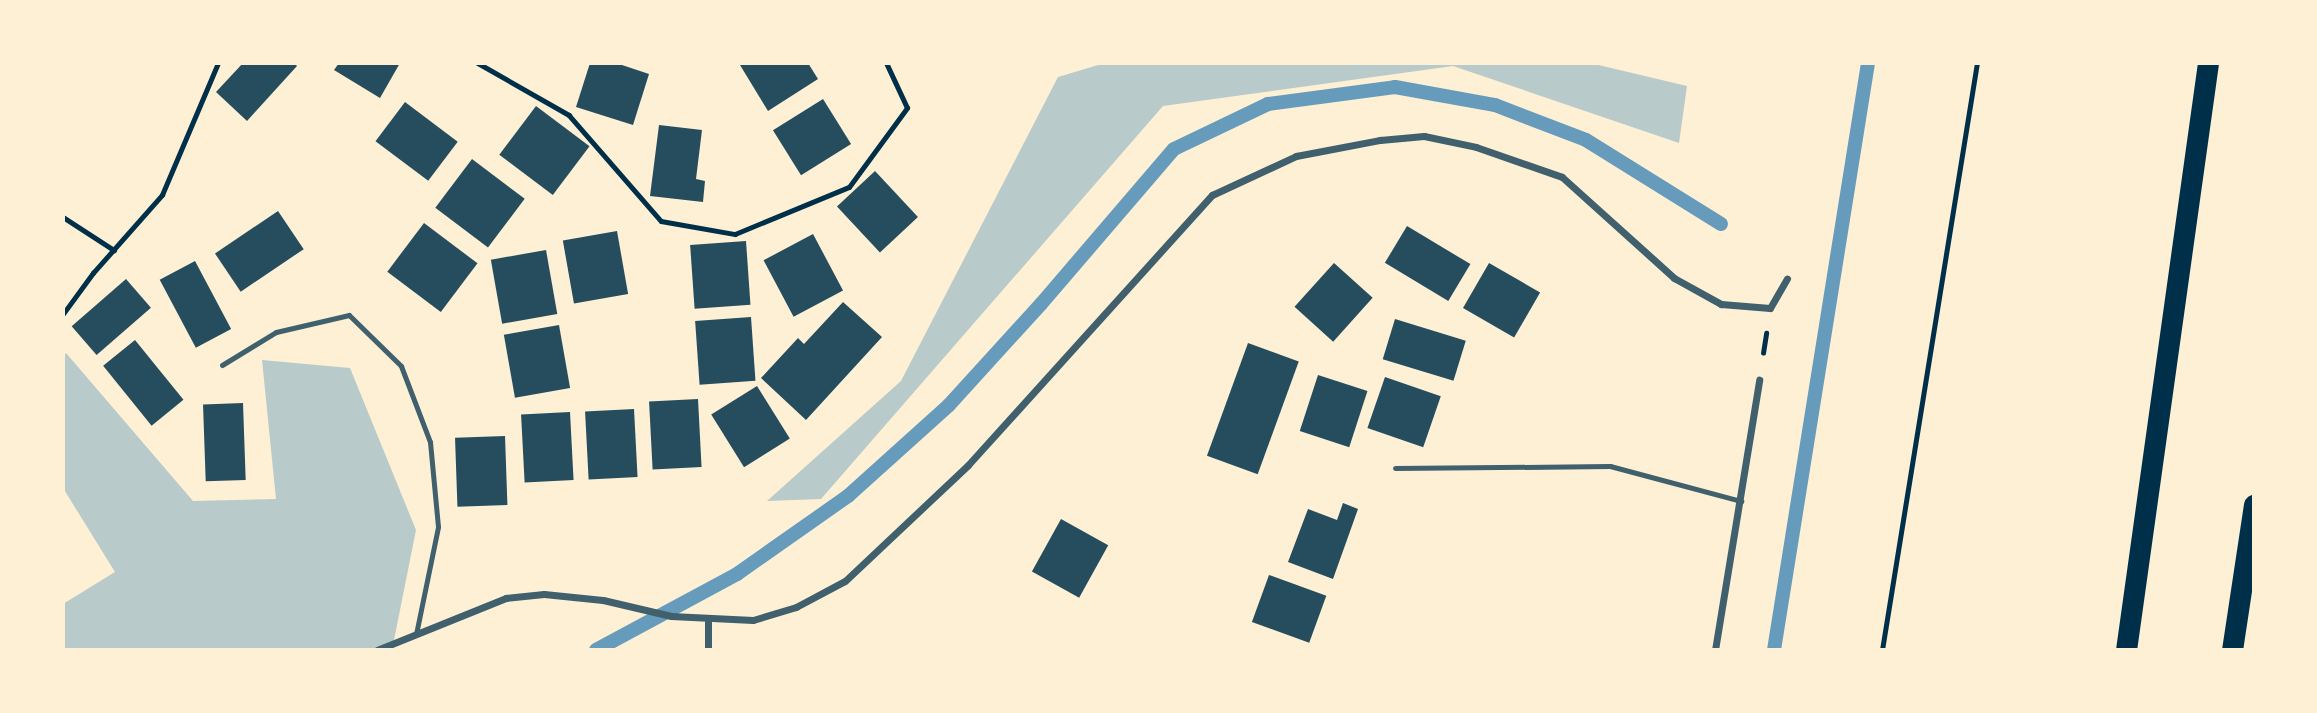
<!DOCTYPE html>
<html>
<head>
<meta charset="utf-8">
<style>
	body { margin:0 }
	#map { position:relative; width:2317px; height:713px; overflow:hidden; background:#fdf0d5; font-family:Raleway,sans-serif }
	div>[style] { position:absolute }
	.green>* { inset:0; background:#b9caca }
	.stream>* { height:14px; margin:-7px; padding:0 7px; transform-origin:7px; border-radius:7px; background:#669bbc }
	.building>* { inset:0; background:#264d5e; transform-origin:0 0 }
	.path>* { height:4.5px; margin:-2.25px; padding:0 2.25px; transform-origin:2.25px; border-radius:2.25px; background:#003049 }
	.service>* { height:5px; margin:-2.5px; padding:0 2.5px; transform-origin:2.5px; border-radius:2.5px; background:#3f606c }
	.minor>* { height:7px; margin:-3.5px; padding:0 3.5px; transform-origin:3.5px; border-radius:3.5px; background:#3f606c }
	.motorway>* { height:21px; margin:-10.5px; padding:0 10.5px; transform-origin:10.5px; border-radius:10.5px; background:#003049 }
	span { translate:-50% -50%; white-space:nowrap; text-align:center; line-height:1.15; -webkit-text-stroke:7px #fdf0d5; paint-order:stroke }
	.frame { position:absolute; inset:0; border:65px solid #fdf0d5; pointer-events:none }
</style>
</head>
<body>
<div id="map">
	<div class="green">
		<div style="clip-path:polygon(1105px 63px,1590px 63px,1687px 86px,1679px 143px,1453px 66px,1163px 106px,821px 499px,767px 501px,901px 381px,1058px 77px)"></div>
		<div style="clip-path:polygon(66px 353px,193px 501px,276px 499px,262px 360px,350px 368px,416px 530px,393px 645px,381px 650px,63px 650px,63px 604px,115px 572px,63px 488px,63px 358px)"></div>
	</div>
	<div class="stream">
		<div style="left:596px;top:650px;width:160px;rotate:-28.3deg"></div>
		<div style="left:737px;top:574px;width:136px;rotate:-35.1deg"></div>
		<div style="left:848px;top:496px;width:136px;rotate:-42deg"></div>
		<div style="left:949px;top:405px;width:137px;rotate:-47.7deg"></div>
		<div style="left:1041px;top:304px;width:204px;rotate:-49.4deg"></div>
		<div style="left:1174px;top:149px;width:104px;rotate:-25.6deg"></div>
		<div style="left:1268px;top:104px;width:128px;rotate:-7.6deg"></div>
		<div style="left:1395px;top:87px;width:102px;rotate:10.2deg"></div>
		<div style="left:1495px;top:105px;width:97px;rotate:21deg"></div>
		<div style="left:1586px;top:140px;width:159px;rotate:31.9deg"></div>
		<div style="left:1774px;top:650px;width:594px;rotate:-80.9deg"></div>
	</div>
	<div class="building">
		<div style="clip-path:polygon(243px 63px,294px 63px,297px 66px,247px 121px,216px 92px)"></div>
		<div style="clip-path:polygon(339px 63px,400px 63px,380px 98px,334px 70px)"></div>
		<div style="clip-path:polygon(590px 63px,616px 63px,649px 74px,633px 125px,576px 107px)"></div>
		<div style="clip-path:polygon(743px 63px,808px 63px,818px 79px,768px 111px,740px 65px)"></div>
		<div style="left:823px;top:99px;width:53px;height:59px;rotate:58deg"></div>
		<div style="left:405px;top:102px;width:66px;height:49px;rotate:37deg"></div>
		<div style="left:536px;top:106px;width:67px;height:61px;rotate:37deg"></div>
		<div style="clip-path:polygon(659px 125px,702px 130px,696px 179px,705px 181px,703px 202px,650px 196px)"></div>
		<div style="left:472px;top:159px;width:66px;height:61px;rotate:37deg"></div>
		<div style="left:875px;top:171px;width:63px;height:52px;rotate:47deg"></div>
		<div style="left:278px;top:211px;width:46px;height:76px;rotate:56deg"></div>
		<div style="left:424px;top:223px;width:67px;height:61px;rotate:37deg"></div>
		<div style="left:1407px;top:226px;width:74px;height:43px;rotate:31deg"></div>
		<div style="left:617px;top:231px;width:64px;height:55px;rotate:80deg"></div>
		<div style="left:813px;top:234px;width:64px;height:56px;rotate:62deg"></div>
		<div style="left:746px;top:241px;width:64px;height:56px;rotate:86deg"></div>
		<div style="left:546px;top:250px;width:65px;height:56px;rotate:80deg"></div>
		<div style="left:195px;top:261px;width:77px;height:40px;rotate:62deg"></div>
		<div style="left:1334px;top:263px;width:52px;height:59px;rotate:42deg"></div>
		<div style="left:1489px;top:263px;width:59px;height:52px;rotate:30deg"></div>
		<div style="left:126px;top:279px;width:38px;height:72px;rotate:49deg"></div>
		<div style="clip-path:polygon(843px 302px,882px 337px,806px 420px,761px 378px,798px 338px,804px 344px)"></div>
		<div style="left:751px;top:317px;width:64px;height:56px;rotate:86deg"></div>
		<div style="left:1395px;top:319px;width:74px;height:42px;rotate:17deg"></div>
		<div style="left:559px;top:325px;width:64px;height:56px;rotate:80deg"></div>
		<div style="left:135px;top:340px;width:77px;height:41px;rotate:51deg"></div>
		<div style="left:1248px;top:343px;width:54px;height:120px;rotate:20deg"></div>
		<div style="left:1318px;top:375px;width:52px;height:59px;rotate:18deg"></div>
		<div style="left:1385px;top:377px;width:59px;height:54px;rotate:19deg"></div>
		<div style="left:757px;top:386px;width:62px;height:54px;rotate:58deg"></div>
		<div style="left:698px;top:399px;width:68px;height:49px;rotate:87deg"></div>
		<div style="left:243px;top:403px;width:77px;height:40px;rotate:88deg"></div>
		<div style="left:634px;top:409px;width:68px;height:49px;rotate:87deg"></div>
		<div style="left:570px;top:412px;width:68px;height:49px;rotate:87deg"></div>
		<div style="left:505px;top:436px;width:69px;height:50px;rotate:88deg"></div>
		<div style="clip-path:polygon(1343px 503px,1358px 509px,1333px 579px,1288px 562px,1308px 509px,1337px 520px)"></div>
		<div style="left:1061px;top:519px;width:54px;height:60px;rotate:29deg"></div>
		<div style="left:1269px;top:575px;width:61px;height:50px;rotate:20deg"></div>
	</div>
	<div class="path">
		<div style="left:478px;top:63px;width:105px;rotate:29.7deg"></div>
		<div style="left:569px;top:115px;width:140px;rotate:49deg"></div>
		<div style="left:661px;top:221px;width:75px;rotate:10deg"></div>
		<div style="left:735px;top:234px;width:123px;rotate:-22.4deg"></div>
		<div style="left:849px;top:187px;width:98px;rotate:-53.7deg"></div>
		<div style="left:907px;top:108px;width:50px;rotate:-115deg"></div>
		<div style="left:63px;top:217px;width:61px;rotate:32.9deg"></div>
		<div style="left:63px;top:314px;width:51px;rotate:-53.8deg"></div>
		<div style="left:93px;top:273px;width:104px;rotate:-48.5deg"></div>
		<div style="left:162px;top:195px;width:143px;rotate:-67deg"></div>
		<div style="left:1763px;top:353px;width:20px;rotate:-81deg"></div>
		<div style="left:1882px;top:650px;width:595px;rotate:-80.81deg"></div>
	</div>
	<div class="service">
		<div style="left:222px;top:365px;width:63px;rotate:-31.4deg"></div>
		<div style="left:276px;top:332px;width:75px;rotate:-13.1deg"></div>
		<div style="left:349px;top:315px;width:73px;rotate:44.4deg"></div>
		<div style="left:401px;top:366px;width:81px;rotate:69.1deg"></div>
		<div style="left:430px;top:442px;width:85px;rotate:84.6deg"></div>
		<div style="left:438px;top:527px;width:109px;rotate:101.6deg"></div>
		<div style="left:1395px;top:468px;width:215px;rotate:-0.5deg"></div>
		<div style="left:1610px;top:466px;width:136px;rotate:15deg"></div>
	</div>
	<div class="minor">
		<div style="left:377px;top:650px;width:139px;rotate:-22deg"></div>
		<div style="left:506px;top:598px;width:38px;rotate:-6deg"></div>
		<div style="left:544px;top:594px;width:59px;rotate:5.8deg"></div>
		<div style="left:603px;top:600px;width:70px;rotate:13.2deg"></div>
		<div style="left:671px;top:616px;width:82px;rotate:2.8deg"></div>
		<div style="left:753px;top:620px;width:45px;rotate:-16.8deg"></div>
		<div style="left:796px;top:607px;width:55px;rotate:-28deg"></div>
		<div style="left:845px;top:581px;width:169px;rotate:-43.3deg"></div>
		<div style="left:968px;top:465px;width:364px;rotate:-47.9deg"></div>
		<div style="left:1212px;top:195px;width:93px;rotate:-24.9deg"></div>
		<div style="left:1296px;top:156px;width:86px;rotate:-10.8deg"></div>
		<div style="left:1380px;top:140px;width:44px;rotate:-5.2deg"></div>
		<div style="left:1424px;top:136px;width:53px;rotate:11.9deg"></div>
		<div style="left:1476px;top:147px;width:91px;rotate:19.2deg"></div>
		<div style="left:1562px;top:177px;width:151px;rotate:42deg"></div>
		<div style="left:1674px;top:278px;width:54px;rotate:29deg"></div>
		<div style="left:1721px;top:304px;width:49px;rotate:4.7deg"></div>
		<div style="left:1770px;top:308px;width:34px;rotate:-60deg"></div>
		<div style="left:708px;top:650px;width:32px;rotate:-90deg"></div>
		<div style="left:1715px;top:650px;width:274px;rotate:-80.7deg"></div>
	</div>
	<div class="motorway">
		<div style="left:2126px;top:650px;width:593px;rotate:-82.05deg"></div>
		<div style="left:2232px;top:650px;width:147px;rotate:-81.4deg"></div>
	</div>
	<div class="frame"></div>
</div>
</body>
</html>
